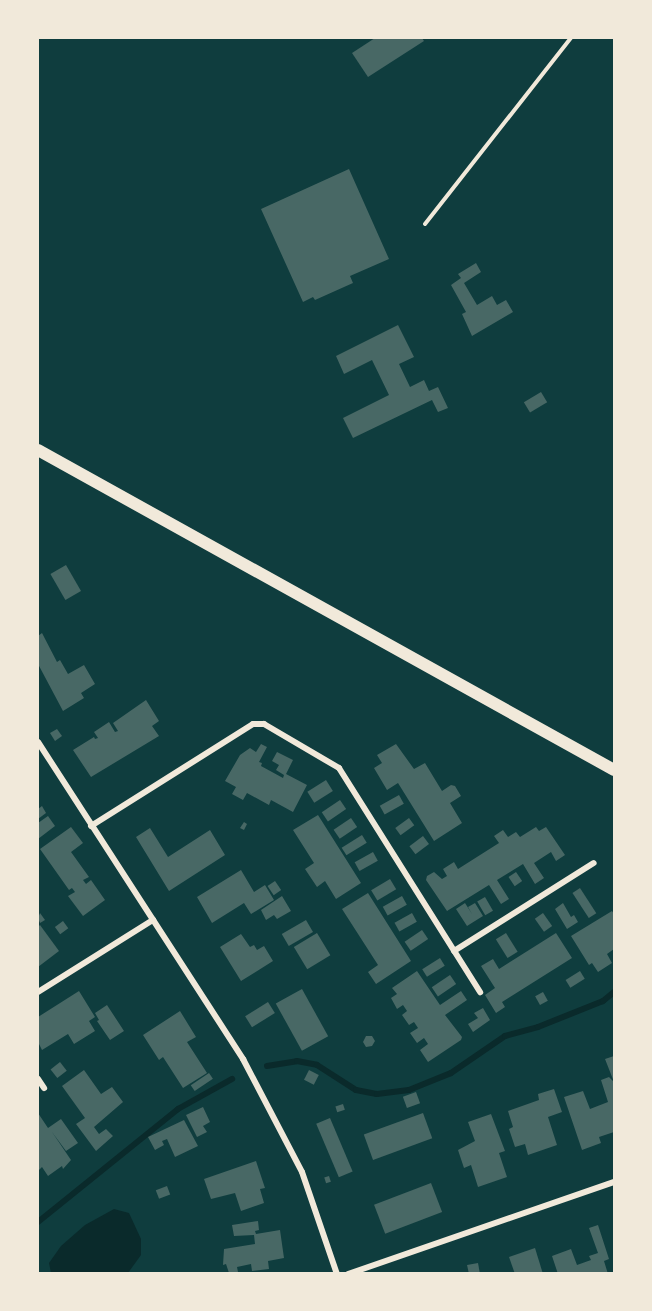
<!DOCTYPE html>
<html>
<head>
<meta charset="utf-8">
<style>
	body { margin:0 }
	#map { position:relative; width:652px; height:1311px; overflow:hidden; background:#0f3d3e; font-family:Manrope,sans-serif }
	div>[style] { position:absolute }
	.water>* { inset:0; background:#0a2a2b }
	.stream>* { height:6px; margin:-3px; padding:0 3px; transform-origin:3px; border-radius:3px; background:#0a2a2b }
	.building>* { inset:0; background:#486865; transform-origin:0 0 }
	.path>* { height:4px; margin:-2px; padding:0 2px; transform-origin:2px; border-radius:2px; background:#f1e9da }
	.minor>* { height:6px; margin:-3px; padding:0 3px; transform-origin:3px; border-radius:3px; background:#f1e9da }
	.secondary>* { height:12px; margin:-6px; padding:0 6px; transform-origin:6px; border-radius:6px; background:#f1e9da }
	span { translate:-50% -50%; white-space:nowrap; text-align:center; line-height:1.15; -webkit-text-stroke:4.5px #f1e9da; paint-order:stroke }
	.frame { position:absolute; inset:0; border:39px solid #f1e9da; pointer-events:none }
</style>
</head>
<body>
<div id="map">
	<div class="water">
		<div style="clip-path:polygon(114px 1209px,129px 1213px,141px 1239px,141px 1255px,128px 1273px,51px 1273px,49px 1263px,61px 1246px,85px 1225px)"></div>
	</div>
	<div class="stream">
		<div style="left:267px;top:1066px;width:30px;rotate:-9deg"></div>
		<div style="left:297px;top:1061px;width:20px;rotate:11deg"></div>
		<div style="left:317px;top:1065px;width:46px;rotate:32.7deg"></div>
		<div style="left:356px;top:1090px;width:21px;rotate:11deg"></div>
		<div style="left:377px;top:1094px;width:32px;rotate:-7deg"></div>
		<div style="left:409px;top:1090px;width:45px;rotate:-22deg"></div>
		<div style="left:451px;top:1073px;width:65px;rotate:-34.4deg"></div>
		<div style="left:505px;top:1036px;width:34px;rotate:-15deg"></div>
		<div style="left:538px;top:1027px;width:70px;rotate:-21.8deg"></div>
		<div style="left:603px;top:1001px;width:14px;rotate:-39deg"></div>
		<div style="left:38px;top:1222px;width:180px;rotate:-38.9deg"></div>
		<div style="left:178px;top:1109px;width:62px;rotate:-29.1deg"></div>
	</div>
	<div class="building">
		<div style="clip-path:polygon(375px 38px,422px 38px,424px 41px,368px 77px,352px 53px)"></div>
		<div style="clip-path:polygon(349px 169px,389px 259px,350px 276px,353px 283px,315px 300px,313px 297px,303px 302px,261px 209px)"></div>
		<div style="clip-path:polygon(476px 263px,481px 272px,464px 283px,477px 305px,492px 296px,497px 305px,506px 300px,513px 312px,472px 336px,462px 314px,466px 312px,451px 285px,461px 278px,458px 274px)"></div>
		<div style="clip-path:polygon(398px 325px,414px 357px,399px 364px,410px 387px,424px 380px,429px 391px,438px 387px,448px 408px,438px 412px,432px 400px,353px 438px,343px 418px,389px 395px,372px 360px,344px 374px,336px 356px)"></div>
		<div style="left:541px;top:392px;width:12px;height:20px;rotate:59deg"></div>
		<div style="left:66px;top:565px;width:30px;height:18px;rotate:60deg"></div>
		<div style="clip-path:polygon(42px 633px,57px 662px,60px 660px,68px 674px,84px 665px,95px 684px,81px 693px,84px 698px,63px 711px,38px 664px,38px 636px)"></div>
		<div style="clip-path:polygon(146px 700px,159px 721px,152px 726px,159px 736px,91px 777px,73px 750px,94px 737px,95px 739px,98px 738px,94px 732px,109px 722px,115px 732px,118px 731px,113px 723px)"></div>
		<div style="clip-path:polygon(57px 729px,62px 736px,55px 741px,50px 733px)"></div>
		<div style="clip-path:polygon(261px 744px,267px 747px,259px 762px,262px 763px,261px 766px,283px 778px,284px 775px,276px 770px,279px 765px,272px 761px,277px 752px,293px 760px,286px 774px,307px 785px,293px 812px,271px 800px,269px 805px,247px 793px,243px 800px,232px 794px,236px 787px,225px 781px,240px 755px,250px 748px,256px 752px)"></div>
		<div style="clip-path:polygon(396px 744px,414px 769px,425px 763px,442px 791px,451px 785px,455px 786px,461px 796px,450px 803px,462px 823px,434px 841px,398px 783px,387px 790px,374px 768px,382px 763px,377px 755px)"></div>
		<div style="left:326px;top:780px;width:13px;height:22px;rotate:58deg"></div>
		<div style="left:399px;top:795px;width:10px;height:22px;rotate:61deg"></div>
		<div style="left:340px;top:800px;width:11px;height:22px;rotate:56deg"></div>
		<div style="clip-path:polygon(42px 806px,46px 813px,38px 819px,38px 809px)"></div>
		<div style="clip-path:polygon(318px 815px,361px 883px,336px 899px,325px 881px,317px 887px,305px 869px,314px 863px,293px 830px)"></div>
		<div style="clip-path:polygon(48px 816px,55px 826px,38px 839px,38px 823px)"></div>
		<div style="left:351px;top:818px;width:11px;height:21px;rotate:56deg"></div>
		<div style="left:409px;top:818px;width:9px;height:17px;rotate:54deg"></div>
		<div style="clip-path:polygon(244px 822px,247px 824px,244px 830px,240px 828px)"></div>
		<div style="clip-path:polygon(71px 827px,83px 843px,71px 852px,89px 877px,83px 880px,86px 884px,91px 880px,105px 900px,83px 916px,68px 896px,75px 892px,72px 888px,69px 890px,40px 849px)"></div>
		<div style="clip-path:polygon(536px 827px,539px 831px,546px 827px,565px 855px,556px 861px,551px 852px,534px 863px,544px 878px,535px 884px,523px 864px,497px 880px,509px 899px,501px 904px,489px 885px,447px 911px,426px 880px,427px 876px,434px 872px,442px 879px,447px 876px,443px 869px,454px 862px,458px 869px,499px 843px,494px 836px,503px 830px,508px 837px,516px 832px,520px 837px)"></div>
		<div style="clip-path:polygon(150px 828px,168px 857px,210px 830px,225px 855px,169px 891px,136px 837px)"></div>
		<div style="left:362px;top:835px;width:9px;height:24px;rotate:58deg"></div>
		<div style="left:423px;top:836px;width:10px;height:17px;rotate:53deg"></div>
		<div style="left:373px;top:852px;width:10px;height:21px;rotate:61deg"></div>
		<div style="clip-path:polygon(241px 870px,254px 892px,265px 885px,274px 900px,251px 914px,244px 903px,212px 923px,197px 897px)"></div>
		<div style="left:516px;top:872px;width:11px;height:9px;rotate:56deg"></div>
		<div style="left:390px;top:879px;width:12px;height:22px;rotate:59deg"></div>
		<div style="left:275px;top:881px;width:11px;height:9px;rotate:56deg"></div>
		<div style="left:580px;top:888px;width:30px;height:9px;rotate:57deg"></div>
		<div style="clip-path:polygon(368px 893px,411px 961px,376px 984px,368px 972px,378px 965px,342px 909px)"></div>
		<div style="clip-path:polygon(282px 896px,291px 911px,277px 919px,274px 915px,266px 920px,261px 910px)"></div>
		<div style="left:402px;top:896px;width:10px;height:22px;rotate:61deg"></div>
		<div style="left:485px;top:897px;width:16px;height:9px;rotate:60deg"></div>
		<div style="clip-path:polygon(465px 903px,472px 914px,468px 907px,475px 903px,483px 916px,467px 926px,456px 909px)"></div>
		<div style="clip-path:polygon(563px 903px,571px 917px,574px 915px,578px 922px,567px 929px,555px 909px)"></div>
		<div style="clip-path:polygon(612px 911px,614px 914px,614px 949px,607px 954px,612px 963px,598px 972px,592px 963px,589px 965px,571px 936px)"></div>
		<div style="clip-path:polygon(40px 913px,45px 920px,40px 923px,38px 918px)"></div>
		<div style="left:412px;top:913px;width:10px;height:20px;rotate:61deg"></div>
		<div style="left:543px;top:913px;width:16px;height:10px;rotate:55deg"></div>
		<div style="left:306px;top:920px;width:14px;height:28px;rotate:60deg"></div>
		<div style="left:63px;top:921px;width:9px;height:10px;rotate:54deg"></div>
		<div style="clip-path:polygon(40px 925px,59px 951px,38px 967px,38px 927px)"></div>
		<div style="left:422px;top:930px;width:11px;height:21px;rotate:56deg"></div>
		<div style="left:317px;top:933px;width:26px;height:27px;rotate:59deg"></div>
		<div style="left:506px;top:933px;width:22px;height:12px;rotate:58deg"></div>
		<div style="clip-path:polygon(556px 933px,572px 958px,502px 1002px,505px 1007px,496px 1013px,485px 995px,495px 988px,481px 966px,493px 959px,499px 969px)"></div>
		<div style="clip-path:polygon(241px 934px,250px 947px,254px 945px,257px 950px,264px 946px,273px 961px,241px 981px,220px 947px)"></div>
		<div style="left:440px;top:958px;width:9px;height:21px;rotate:58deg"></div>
		<div style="clip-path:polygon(417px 971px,440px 1005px,461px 991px,467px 1000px,445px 1015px,462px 1037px,461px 1040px,428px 1062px,420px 1050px,428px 1044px,424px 1038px,417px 1043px,410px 1033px,418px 1028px,414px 1022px,409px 1025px,402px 1015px,407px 1011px,403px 1005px,397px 1009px,391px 998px,397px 994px,392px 988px)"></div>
		<div style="left:580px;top:971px;width:9px;height:17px;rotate:58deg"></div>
		<div style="left:450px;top:975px;width:11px;height:22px;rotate:56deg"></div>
		<div style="left:302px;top:989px;width:54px;height:30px;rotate:61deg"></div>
		<div style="clip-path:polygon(79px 991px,95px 1017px,89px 1021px,95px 1031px,74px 1044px,68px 1034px,42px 1050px,38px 1042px,38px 1017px)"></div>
		<div style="left:543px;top:992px;width:10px;height:9px;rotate:61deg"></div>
		<div style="left:268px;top:1002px;width:13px;height:27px;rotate:58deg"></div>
		<div style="clip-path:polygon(107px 1005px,124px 1031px,110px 1040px,97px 1021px,99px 1020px,95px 1013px)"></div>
		<div style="clip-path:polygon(483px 1008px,490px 1020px,473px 1032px,468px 1024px,478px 1018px,474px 1013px)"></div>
		<div style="clip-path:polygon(180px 1011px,196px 1037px,187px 1042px,207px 1073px,183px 1088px,163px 1057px,159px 1060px,143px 1035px)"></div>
		<div style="clip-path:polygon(366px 1036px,372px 1036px,375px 1041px,372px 1046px,366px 1047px,363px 1042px)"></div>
		<div style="clip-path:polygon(614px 1056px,614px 1132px,599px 1137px,601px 1143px,582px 1150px,564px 1097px,583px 1091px,590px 1109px,608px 1102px,601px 1080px,609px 1077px,614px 1082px,605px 1059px)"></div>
		<div style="left:60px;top:1062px;width:11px;height:12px;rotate:52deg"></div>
		<div style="clip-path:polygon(84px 1070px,101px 1094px,112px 1087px,123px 1102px,94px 1127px,99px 1134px,106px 1129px,113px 1136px,96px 1151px,76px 1124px,85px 1118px,62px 1086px)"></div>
		<div style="left:309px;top:1070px;width:11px;height:11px;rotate:27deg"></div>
		<div style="left:209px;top:1073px;width:7px;height:22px;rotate:56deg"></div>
		<div style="clip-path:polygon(554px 1089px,562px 1112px,548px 1117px,557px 1145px,528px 1155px,525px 1144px,515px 1147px,509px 1129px,513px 1127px,508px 1111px,539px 1100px,538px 1094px)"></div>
		<div style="left:416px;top:1092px;width:12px;height:14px;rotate:70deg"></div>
		<div style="left:343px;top:1104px;width:6px;height:8px;rotate:72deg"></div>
		<div style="clip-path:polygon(203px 1107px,210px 1122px,203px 1126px,207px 1132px,197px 1137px,186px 1115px)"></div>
		<div style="clip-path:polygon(38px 1113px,48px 1128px,61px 1119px,78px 1143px,66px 1151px,52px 1132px,71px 1160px,63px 1169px,62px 1166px,48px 1176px,42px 1167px,38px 1171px)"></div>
		<div style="left:423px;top:1113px;width:27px;height:63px;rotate:70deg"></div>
		<div style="clip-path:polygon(491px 1114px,505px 1151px,499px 1153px,507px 1177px,478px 1187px,471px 1165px,464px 1168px,458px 1150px,475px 1141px,468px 1122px)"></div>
		<div style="left:330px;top:1118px;width:58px;height:15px;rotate:67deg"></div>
		<div style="clip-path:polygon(184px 1120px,198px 1146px,175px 1157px,167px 1139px,162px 1141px,164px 1145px,155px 1150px,148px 1137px)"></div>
		<div style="clip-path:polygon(256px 1161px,265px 1188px,260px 1189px,264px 1203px,241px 1211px,235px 1193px,211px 1199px,204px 1179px)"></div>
		<div style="left:329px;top:1176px;width:6px;height:5px;rotate:72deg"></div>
		<div style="left:431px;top:1183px;width:31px;height:61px;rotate:69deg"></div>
		<div style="left:167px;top:1186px;width:9px;height:12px;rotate:69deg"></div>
		<div style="clip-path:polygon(258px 1221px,259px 1230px,255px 1231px,256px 1234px,280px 1230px,284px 1258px,268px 1261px,269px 1269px,252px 1271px,251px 1264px,237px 1267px,238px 1272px,229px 1273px,226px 1264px,223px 1265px,224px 1249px,255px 1244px,254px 1235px,234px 1236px,232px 1225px)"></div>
		<div style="clip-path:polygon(598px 1225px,609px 1259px,604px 1261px,608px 1274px,558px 1274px,552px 1256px,571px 1249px,577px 1265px,591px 1260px,589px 1256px,598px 1253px,589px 1228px)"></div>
		<div style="clip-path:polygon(535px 1248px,543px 1274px,515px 1274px,509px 1257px)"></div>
		<div style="clip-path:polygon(478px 1263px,480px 1274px,469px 1274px,467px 1265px)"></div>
	</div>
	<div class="path">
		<div style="left:425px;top:224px;width:236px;rotate:-51.9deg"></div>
	</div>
	<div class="minor">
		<div style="left:38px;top:742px;width:378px;rotate:57.1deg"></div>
		<div style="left:243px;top:1059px;width:127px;rotate:62.4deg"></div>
		<div style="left:302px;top:1172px;width:108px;rotate:71.1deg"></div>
		<div style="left:91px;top:826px;width:191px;rotate:-32.2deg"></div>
		<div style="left:253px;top:724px;width:11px"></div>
		<div style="left:264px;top:724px;width:87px;rotate:30.4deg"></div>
		<div style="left:339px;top:768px;width:265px;rotate:57.8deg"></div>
		<div style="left:454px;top:951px;width:165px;rotate:-32.2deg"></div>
		<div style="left:38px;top:992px;width:136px;rotate:-32.1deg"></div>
		<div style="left:38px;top:1079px;width:11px;rotate:56deg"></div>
		<div style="left:348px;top:1274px;width:281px;rotate:-19.1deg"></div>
	</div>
	<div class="secondary">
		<div style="left:38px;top:450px;width:659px;rotate:29.05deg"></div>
	</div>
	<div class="frame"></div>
</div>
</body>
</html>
